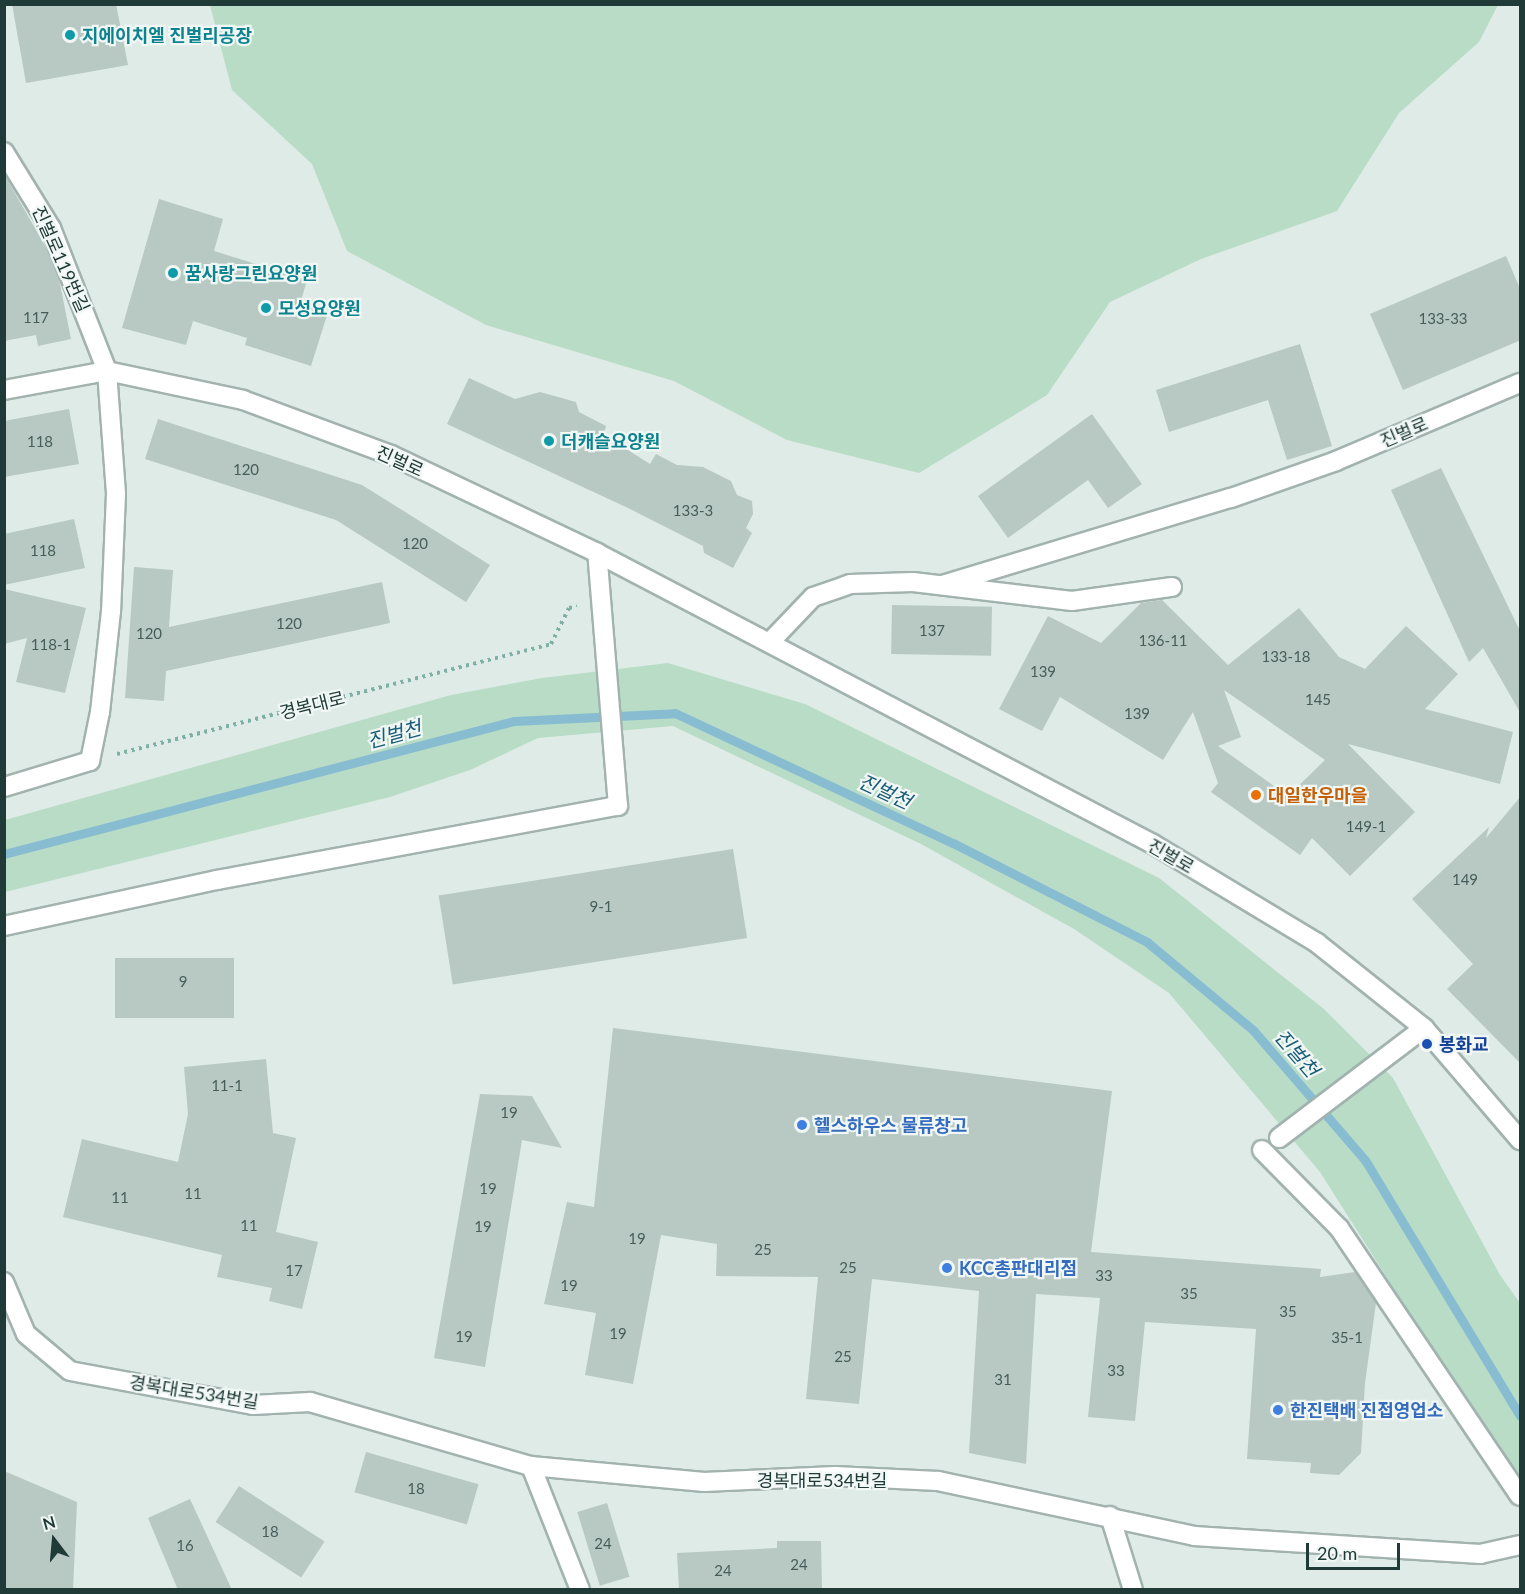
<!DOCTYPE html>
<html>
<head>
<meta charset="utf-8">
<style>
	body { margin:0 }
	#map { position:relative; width:1525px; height:1594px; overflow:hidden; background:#dfebe7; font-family:Lato,"Noto Sans KR",sans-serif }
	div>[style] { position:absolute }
	.green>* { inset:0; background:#b8dcc6 }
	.stream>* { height:9px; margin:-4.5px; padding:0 4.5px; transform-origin:4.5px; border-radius:4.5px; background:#87bcd1 }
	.building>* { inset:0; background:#b8c8c3; transform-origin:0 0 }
	.path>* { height:4px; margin-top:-2px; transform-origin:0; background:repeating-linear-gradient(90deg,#80afa6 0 3px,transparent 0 7.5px) }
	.roads { filter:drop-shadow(2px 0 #a2b3af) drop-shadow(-2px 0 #a2b3af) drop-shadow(0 2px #a2b3af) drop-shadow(0 -2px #a2b3af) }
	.minor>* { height:18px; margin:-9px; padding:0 9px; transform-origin:9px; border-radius:9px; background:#fff }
	.dots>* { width:16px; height:16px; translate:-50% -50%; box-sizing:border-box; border:3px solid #f0f7f5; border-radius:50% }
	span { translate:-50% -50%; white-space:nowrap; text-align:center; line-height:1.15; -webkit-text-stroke:4.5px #f0f7f5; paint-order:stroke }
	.number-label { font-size:15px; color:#465e5a }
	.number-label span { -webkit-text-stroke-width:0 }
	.culture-label { font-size:18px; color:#0d838f; font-weight:700 }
	.left { translate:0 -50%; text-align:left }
	.street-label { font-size:18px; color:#203b37 }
	.food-label { font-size:18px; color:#c56008; font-weight:700 }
	.transit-label { font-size:18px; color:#164399; font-weight:700 }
	.shop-label { font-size:18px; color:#366cbe; font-weight:700 }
	.water-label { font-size:20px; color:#1b5c77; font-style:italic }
	.frame { position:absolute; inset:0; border:6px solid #203b37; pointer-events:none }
	.north { position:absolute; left:24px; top:1510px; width:60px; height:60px; -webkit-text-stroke:4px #f0f7f5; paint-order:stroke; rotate:344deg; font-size:16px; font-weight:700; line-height:24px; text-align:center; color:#203b37 }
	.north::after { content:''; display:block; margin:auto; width:21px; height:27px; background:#203b37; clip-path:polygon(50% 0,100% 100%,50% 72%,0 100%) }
	.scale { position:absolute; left:1306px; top:1543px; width:94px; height:27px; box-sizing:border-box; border:3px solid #203b37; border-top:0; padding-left:8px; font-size:18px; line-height:21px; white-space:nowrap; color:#203b37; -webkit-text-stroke:4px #f0f7f5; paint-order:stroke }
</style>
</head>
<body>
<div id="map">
	<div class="green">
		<div style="clip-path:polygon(210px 5px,210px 4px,1498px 5px,1479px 42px,1399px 113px,1337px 211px,1201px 259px,1110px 302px,1047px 395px,919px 473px,787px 440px,674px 381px,486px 325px,347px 251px,312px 164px,232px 90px)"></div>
		<div style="clip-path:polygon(668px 663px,805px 704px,1159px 878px,1324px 1009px,1393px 1078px,1500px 1275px,1520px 1303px,1520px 1476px,1434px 1352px,1320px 1172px,1169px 993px,1074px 929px,921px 844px,673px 726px,538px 738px,470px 770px,390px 797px,5px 892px,5px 820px,451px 695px,542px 678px)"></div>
	</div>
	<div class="stream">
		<div style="left:4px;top:854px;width:527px;rotate:-14.62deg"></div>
		<div style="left:514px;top:721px;width:161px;rotate:-2.8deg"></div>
		<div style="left:675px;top:713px;width:307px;rotate:25.1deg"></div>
		<div style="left:953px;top:843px;width:218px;rotate:27deg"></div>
		<div style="left:1147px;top:942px;width:138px;rotate:39.7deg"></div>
		<div style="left:1253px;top:1030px;width:172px;rotate:49.3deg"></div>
		<div style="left:1365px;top:1160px;width:299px;rotate:58.8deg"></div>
	</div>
	<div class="building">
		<div style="clip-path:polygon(12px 4px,116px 4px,128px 65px,26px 83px)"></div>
		<div style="clip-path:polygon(4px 174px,48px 251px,59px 279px,71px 339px,38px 346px,36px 335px,4px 341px)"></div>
		<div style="clip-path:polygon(159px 199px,223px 219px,214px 251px,307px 280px,300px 304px,328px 312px,311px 366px,245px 345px,247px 338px,193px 321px,186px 345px,122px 328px)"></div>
		<div style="clip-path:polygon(1506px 256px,1521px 291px,1521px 340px,1403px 390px,1370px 314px)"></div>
		<div style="clip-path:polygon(1300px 344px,1332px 446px,1287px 460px,1268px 400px,1169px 432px,1156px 390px)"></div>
		<div style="clip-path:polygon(469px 378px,515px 399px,540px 392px,576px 402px,579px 412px,606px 426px,604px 435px,650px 464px,656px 454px,677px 465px,703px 467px,731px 481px,737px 495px,752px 501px,753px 514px,746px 528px,752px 533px,733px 568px,704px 553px,703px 546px,628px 508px,447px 424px)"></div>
		<div style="clip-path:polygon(69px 409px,79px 464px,4px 477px,4px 421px)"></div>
		<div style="clip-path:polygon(1092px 414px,1142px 484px,1108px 508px,1088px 480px,1008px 538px,978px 496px)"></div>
		<div style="clip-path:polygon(158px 419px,362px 485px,490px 565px,466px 602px,336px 520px,145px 459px)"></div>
		<div style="clip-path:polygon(1441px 468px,1521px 633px,1521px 714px,1483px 648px,1469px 662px,1391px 490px)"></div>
		<div style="clip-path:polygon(74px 519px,85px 568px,4px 585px,4px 534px)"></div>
		<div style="clip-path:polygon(134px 567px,173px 570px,169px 627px,382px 582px,390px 623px,166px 671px,164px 701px,125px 698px)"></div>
		<div style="clip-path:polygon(4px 589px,86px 608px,65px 693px,16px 682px,27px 638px,4px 644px)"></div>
		<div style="clip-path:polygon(evenodd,1162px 600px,1228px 665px,1299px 608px,1339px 657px,1365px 669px,1406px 626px,1458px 674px,1425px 709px,1513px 732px,1500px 784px,1348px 744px,1415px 812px,1350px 876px,1312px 838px,1300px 855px,1211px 792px,1218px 783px,1193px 712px,1163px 760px,1060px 697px,1042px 731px,999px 709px,1048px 616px,1101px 643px,1141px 603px,1162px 600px,1224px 690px,1325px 760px,1288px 796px,1218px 746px,1241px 737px,1224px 690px)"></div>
		<div style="left:892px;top:605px;width:100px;height:49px;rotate:1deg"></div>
		<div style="clip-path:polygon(1521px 796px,1521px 1064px,1447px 989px,1473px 964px,1412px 899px,1489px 827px,1486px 838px)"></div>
		<div style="left:733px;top:849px;width:90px;height:298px;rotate:81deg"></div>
		<div style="left:234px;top:958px;width:60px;height:119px;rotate:90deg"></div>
		<div style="clip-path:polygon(613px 1028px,1112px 1091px,1091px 1252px,1321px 1269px,1320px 1277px,1355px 1272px,1376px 1303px,1365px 1383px,1361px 1453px,1339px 1475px,1310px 1473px,1311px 1463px,1247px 1459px,1256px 1329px,1145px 1322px,1135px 1421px,1088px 1417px,1100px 1298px,1036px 1294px,1026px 1464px,969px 1453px,979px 1291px,872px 1279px,859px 1404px,806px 1399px,818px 1277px,716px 1276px,717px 1244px,661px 1235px,633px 1384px,585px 1375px,596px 1313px,544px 1304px,567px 1202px,594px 1207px)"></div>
		<div style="clip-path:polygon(266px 1059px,273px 1133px,296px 1138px,276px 1232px,318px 1242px,302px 1309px,269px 1301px,272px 1288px,217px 1277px,222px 1255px,63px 1217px,82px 1139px,178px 1162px,188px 1114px,184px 1067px)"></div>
		<div style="clip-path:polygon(480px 1094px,532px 1096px,562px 1148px,522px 1140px,485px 1367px,434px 1358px)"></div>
		<div style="left:366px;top:1452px;width:117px;height:42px;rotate:16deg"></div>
		<div style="clip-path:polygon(4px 1471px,77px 1502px,73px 1590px,4px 1590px)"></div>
		<div style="left:239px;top:1486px;width:102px;height:43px;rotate:33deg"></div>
		<div style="clip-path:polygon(190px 1499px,215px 1553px,232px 1590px,178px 1590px,148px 1518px)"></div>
		<div style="left:607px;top:1503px;width:77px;height:31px;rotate:73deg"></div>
		<div style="clip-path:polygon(777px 1541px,821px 1541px,822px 1590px,679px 1590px,677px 1553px,777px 1548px)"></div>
	</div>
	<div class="path">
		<div style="left:117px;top:754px;width:448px;rotate:-14.2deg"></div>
		<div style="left:551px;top:644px;width:40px;rotate:-63.4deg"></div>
		<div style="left:569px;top:608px;width:8px;rotate:-14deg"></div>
	</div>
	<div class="roads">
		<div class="minor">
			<div style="left:4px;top:152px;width:89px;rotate:58.3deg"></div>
			<div style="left:51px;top:228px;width:154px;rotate:68.6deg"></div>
			<div style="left:107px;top:371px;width:123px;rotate:85.8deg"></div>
			<div style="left:116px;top:494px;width:117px;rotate:92.4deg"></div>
			<div style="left:111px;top:611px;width:102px;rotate:96.2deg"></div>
			<div style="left:100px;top:712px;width:50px;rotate:101.5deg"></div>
			<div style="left:90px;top:761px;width:90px;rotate:163.2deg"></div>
			<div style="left:4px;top:390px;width:105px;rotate:-10.5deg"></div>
			<div style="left:107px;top:371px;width:139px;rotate:12deg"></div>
			<div style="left:243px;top:400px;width:158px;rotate:20.4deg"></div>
			<div style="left:391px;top:455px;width:228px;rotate:25.4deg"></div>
			<div style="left:597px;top:553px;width:628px;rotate:27.63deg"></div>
			<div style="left:1153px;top:844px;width:192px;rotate:31.1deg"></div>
			<div style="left:1317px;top:943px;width:137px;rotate:38.5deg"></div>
			<div style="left:1424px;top:1028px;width:148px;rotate:49.4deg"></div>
			<div style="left:942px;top:585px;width:302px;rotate:-16.8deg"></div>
			<div style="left:1231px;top:498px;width:111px;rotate:-19.4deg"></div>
			<div style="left:1336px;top:461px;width:200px;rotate:-23deg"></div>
			<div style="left:771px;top:641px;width:61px;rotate:-46.3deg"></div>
			<div style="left:813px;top:597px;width:39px;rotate:-19deg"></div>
			<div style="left:850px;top:584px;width:63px;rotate:-1.8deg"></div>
			<div style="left:913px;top:582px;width:160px;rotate:6.8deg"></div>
			<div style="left:1072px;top:601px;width:101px;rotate:-8deg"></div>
			<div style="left:4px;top:926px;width:218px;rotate:-12.2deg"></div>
			<div style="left:217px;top:880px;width:408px;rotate:-10.5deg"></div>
			<div style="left:618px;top:806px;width:254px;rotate:-94.7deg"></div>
			<div style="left:1279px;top:1138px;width:182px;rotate:-37.2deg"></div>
			<div style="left:1262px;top:1150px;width:110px;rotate:45.4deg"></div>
			<div style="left:1339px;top:1228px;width:323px;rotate:56deg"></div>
			<div style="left:4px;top:1282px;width:56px;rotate:67.1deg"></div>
			<div style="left:26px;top:1334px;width:57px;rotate:40.1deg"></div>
			<div style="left:70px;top:1371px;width:186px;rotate:10.5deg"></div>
			<div style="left:253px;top:1405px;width:57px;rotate:-3deg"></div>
			<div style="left:310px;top:1402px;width:230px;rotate:16.2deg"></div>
			<div style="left:531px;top:1466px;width:174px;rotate:5.3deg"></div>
			<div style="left:704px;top:1482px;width:131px;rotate:-2.6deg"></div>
			<div style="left:835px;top:1476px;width:103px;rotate:2.8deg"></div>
			<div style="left:938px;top:1481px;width:262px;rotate:12.1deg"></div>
			<div style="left:1194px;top:1536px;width:287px;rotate:3.6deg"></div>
			<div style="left:1480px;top:1554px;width:41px;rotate:-12.7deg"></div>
			<div style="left:531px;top:1466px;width:133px;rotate:68.4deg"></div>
			<div style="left:1110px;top:1516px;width:77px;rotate:72.7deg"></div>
		</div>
	</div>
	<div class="dots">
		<div style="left:70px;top:35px;background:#0f9aa8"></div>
		<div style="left:173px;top:273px;background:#0f9aa8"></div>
		<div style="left:266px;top:308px;background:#0f9aa8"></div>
		<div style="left:549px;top:441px;background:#0f9aa8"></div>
		<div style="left:1256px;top:795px;background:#e8710a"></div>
		<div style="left:1427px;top:1044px;background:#1a4fb4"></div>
		<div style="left:802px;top:1125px;background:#3f7fe0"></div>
		<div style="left:947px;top:1268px;background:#3f7fe0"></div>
		<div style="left:1278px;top:1410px;background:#3f7fe0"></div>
	</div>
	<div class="number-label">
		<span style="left:36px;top:318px">117</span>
		<span style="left:1443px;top:319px">133-33</span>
		<span style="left:40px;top:442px">118</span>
		<span style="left:246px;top:470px">120</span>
		<span style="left:693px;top:511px">133-3</span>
		<span style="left:415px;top:544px">120</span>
		<span style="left:43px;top:551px">118</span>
		<span style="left:289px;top:624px">120</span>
		<span style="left:932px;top:631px">137</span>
		<span style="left:149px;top:634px">120</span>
		<span style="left:1163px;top:641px">136-11</span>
		<span style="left:51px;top:645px">118-1</span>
		<span style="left:1286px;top:657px">133-18</span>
		<span style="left:1043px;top:672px">139</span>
		<span style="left:1318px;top:700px">145</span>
		<span style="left:1137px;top:714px">139</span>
		<span style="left:1366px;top:827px">149-1</span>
		<span style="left:1465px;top:880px">149</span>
		<span style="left:601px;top:907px">9-1</span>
		<span style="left:183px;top:982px">9</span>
		<span style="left:227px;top:1086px">11-1</span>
		<span style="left:509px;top:1113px">19</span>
		<span style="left:488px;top:1189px">19</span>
		<span style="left:193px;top:1194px">11</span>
		<span style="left:120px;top:1198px">11</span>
		<span style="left:249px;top:1226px">11</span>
		<span style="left:483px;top:1227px">19</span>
		<span style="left:637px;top:1239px">19</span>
		<span style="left:763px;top:1250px">25</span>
		<span style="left:848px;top:1268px">25</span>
		<span style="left:294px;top:1271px">17</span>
		<span style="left:1104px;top:1276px">33</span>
		<span style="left:569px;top:1286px">19</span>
		<span style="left:1189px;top:1294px">35</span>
		<span style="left:1288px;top:1312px">35</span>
		<span style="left:618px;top:1334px">19</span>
		<span style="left:464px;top:1337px">19</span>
		<span style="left:1347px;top:1338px">35-1</span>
		<span style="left:843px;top:1357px">25</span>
		<span style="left:1116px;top:1371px">33</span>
		<span style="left:1003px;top:1380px">31</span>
		<span style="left:416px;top:1489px">18</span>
		<span style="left:270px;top:1532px">18</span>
		<span style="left:603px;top:1544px">24</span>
		<span style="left:185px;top:1546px">16</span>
		<span style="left:799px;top:1565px">24</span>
		<span style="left:723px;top:1571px">24</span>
	</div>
	<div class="culture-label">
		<span class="left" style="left:82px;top:35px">지에이치엘 진벌리공장</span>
		<span class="left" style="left:185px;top:273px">꿈사랑그린요양원</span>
		<span class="left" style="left:278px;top:308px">모성요양원</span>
		<span class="left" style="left:561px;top:441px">더캐슬요양원</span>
	</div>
	<div class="street-label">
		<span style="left:61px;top:259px;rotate:66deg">진벌로119번길</span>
		<span style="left:1404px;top:432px;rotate:-23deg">진벌로</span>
		<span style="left:400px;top:461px;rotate:24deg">진벌로</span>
		<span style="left:312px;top:705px;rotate:-14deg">경복대로</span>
		<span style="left:1171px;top:856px;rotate:30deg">진벌로</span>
		<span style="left:194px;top:1392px;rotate:9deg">경복대로534번길</span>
		<span style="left:822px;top:1480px">경복대로534번길</span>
	</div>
	<div class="food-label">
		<span class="left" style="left:1268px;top:795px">대일한우마을</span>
	</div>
	<div class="transit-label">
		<span class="left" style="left:1439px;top:1044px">봉화교</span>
	</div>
	<div class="shop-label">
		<span class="left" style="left:814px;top:1125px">헬스하우스 물류창고</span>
		<span class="left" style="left:959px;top:1268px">KCC총판대리점</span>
		<span class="left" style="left:1290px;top:1410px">한진택배 진접영업소</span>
	</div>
	<div class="water-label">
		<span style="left:394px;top:734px;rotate:-15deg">진벌천</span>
		<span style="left:885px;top:791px;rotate:25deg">진벌천</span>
		<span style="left:1297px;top:1053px;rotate:49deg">진벌천</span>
	</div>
	<div class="frame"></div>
	<div class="north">N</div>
	<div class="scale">20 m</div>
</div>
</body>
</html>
